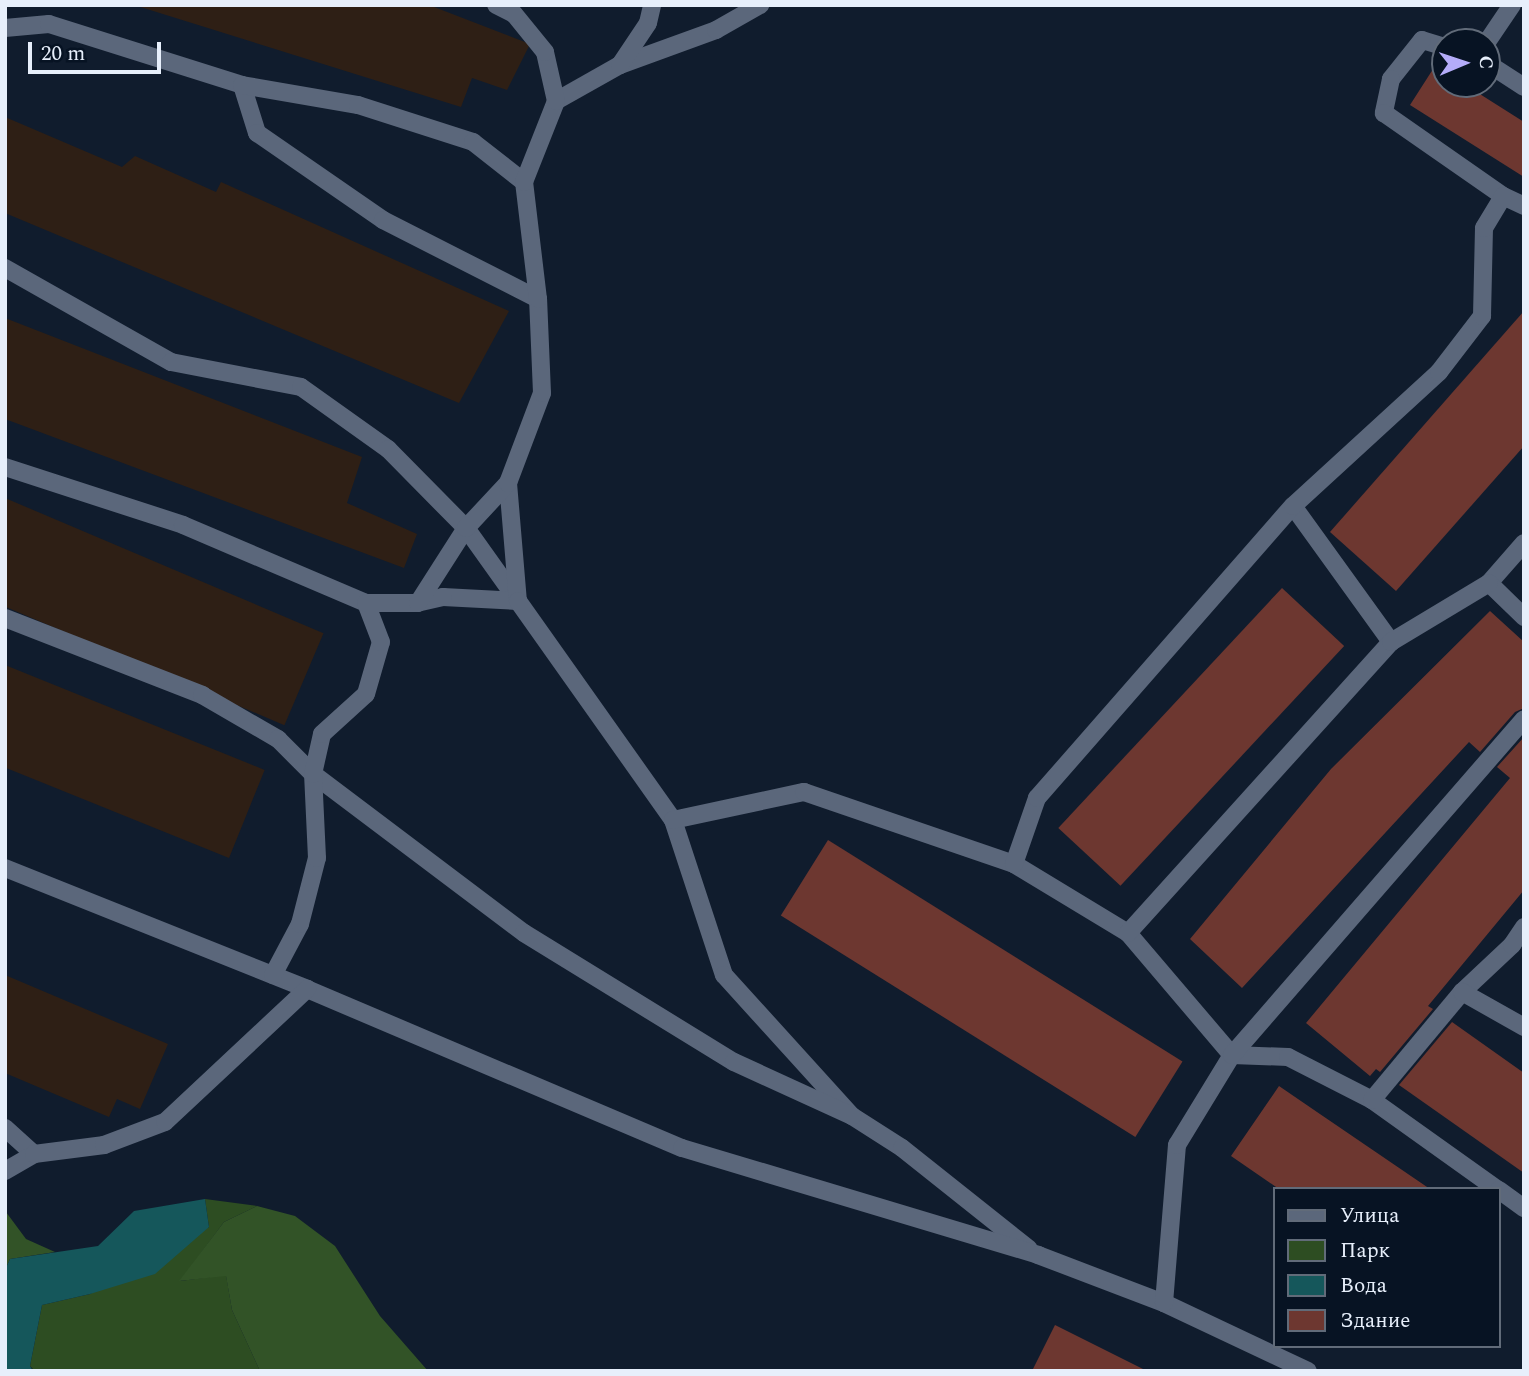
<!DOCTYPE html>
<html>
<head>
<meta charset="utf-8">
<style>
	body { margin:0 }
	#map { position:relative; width:1529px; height:1376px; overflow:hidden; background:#101c2d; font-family:Spectral,serif }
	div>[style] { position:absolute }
	.industrial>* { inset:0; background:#2e1f15; transform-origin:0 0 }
	.green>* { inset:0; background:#2d4d22 }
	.forest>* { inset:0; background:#325327 }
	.water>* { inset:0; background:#15575b }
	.building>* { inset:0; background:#6d3730; transform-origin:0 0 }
	.minor>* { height:18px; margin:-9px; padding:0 9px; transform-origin:9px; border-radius:9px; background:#5b677b }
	span { translate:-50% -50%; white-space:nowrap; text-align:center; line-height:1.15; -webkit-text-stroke:5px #071323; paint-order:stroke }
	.frame { position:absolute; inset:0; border:7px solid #e7effb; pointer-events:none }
	.legend { position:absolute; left:1273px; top:1187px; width:228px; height:161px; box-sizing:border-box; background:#071323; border:2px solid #616b79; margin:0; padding:9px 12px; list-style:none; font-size:21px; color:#e7effb }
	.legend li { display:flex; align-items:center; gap:14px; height:35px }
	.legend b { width:35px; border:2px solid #616b79 }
	.north { position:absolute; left:1431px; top:28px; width:70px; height:70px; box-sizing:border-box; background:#071323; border:2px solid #616b79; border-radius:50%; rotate:88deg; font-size:19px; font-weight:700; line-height:28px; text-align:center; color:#e7effb }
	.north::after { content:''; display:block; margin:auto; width:24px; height:32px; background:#b4acf9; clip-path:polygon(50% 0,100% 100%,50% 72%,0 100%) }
	.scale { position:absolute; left:28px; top:42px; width:133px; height:32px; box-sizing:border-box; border:4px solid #e7effb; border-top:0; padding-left:9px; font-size:21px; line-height:24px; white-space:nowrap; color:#e7effb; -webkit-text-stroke:5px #071323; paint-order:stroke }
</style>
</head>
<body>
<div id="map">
	<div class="industrial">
		<div style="clip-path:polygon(134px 5px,429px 5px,530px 44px,507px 90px,472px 78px,461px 107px)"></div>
		<div style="clip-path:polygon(5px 117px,122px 167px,135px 156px,216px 192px,221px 182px,509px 311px,459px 403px,5px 213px)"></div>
		<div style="clip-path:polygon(5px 318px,362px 457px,347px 503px,417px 534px,404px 568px,5px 419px)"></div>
		<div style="left:5px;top:498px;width:346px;height:100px;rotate:23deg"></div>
		<div style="left:5px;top:665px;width:280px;height:95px;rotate:22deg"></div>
		<div style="clip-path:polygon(5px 975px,168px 1044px,140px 1109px,117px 1099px,109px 1117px,5px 1073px)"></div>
	</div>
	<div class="green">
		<div style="clip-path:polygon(205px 1199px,257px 1206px,224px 1222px,180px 1281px,226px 1275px,232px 1310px,260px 1371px,35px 1371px,30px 1366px,42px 1305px,90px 1294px,209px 1227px)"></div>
	</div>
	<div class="forest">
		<div style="clip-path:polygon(257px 1206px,295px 1216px,335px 1246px,380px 1316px,428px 1371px,260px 1371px,232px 1310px,226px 1276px,179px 1281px,224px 1222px)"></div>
		<div style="clip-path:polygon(6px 1212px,26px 1239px,55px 1252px,10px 1259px,5px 1270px)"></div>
	</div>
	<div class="water">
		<div style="clip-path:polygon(205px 1199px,209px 1227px,155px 1274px,90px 1294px,42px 1305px,30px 1366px,33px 1371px,5px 1371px,5px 1270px,10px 1259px,98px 1246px,134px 1211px)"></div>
	</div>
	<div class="building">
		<div style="clip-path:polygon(1435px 66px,1445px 72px,1445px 84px,1464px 84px,1524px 122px,1524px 177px,1410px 105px)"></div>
		<div style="clip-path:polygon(1524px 311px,1524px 446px,1396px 591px,1330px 532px)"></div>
		<div style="left:1282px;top:588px;width:85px;height:328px;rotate:43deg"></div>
		<div style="clip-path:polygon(1490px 611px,1524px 642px,1524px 708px,1515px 712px,1480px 752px,1469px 742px,1242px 988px,1190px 939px,1331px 769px)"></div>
		<div style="clip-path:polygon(1524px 737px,1524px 890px,1428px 1006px,1433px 1009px,1380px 1072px,1376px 1069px,1370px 1076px,1306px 1023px,1510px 778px,1497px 767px)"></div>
		<div style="left:828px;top:840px;width:418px;height:89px;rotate:32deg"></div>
		<div style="clip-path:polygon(1452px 1022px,1524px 1073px,1524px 1173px,1399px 1085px)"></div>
		<div style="clip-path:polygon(1279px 1086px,1317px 1112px,1430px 1189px,1279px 1189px,1231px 1156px)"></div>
		<div style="clip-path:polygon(1055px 1325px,1147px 1371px,1032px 1371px)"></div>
	</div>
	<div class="minor">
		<div style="left:5px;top:28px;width:44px;rotate:-5.2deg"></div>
		<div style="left:49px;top:24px;width:202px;rotate:17.5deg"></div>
		<div style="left:242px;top:85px;width:50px;rotate:72.6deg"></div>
		<div style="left:257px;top:133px;width:153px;rotate:34.6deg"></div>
		<div style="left:383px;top:220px;width:174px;rotate:27deg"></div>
		<div style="left:1487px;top:42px;width:45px;rotate:-56deg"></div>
		<div style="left:1445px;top:47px;width:24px;rotate:-163deg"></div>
		<div style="left:1422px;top:40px;width:50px;rotate:128.5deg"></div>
		<div style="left:1391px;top:79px;width:35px;rotate:102deg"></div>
		<div style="left:1384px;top:113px;width:145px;rotate:34.9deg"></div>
		<div style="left:1503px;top:196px;width:23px;rotate:25deg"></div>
		<div style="left:1487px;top:63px;width:44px;rotate:33deg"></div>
		<div style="left:620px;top:65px;width:102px;rotate:-20deg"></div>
		<div style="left:716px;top:30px;width:51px;rotate:-29.6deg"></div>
		<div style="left:242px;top:85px;width:118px;rotate:9.8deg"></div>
		<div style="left:358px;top:105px;width:121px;rotate:17.8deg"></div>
		<div style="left:473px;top:142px;width:65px;rotate:38.1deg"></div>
		<div style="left:556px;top:101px;width:73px;rotate:-29.4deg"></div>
		<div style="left:620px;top:65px;width:50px;rotate:-56.3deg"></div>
		<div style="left:648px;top:23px;width:18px;rotate:-77deg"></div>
		<div style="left:5px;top:268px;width:191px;rotate:29.5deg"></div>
		<div style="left:171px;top:362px;width:132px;rotate:10.9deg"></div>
		<div style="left:301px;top:387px;width:107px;rotate:35.5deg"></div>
		<div style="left:388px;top:449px;width:111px;rotate:45.4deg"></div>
		<div style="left:466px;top:528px;width:90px;rotate:54.5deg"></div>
		<div style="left:518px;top:601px;width:75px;rotate:-176.9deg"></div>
		<div style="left:443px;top:597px;width:26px;rotate:167deg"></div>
		<div style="left:5px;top:467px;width:187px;rotate:18deg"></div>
		<div style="left:183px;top:525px;width:199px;rotate:23.1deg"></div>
		<div style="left:508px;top:483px;width:118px;rotate:85.2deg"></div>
		<div style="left:518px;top:601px;width:268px;rotate:54.7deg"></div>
		<div style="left:673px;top:820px;width:163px;rotate:71.8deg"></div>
		<div style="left:724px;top:975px;width:190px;rotate:47.8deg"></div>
		<div style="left:852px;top:1116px;width:59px;rotate:32.6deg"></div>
		<div style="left:902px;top:1148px;width:162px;rotate:38.5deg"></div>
		<div style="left:1293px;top:506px;width:168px;rotate:54.2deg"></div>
		<div style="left:1524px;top:543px;width:53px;rotate:131.2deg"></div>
		<div style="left:1489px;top:583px;width:49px;rotate:44.2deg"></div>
		<div style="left:5px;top:618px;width:212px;rotate:21.3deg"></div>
		<div style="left:202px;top:695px;width:88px;rotate:30.1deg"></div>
		<div style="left:278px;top:739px;width:49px;rotate:45deg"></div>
		<div style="left:313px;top:774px;width:264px;rotate:37deg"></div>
		<div style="left:524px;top:933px;width:246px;rotate:31.6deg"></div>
		<div style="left:734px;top:1062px;width:130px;rotate:24.6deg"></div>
		<div style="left:673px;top:820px;width:134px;rotate:-12.1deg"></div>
		<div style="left:804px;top:792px;width:222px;rotate:18.9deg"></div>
		<div style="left:1014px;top:864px;width:133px;rotate:31.2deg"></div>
		<div style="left:1128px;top:933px;width:160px;rotate:49.6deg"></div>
		<div style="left:1232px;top:1055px;width:56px;rotate:2deg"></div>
		<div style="left:1288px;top:1057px;width:94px;rotate:27.1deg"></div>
		<div style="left:1372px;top:1100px;width:153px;rotate:35.5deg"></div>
		<div style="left:1014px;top:864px;width:70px;rotate:-70.8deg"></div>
		<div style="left:1037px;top:798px;width:388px;rotate:-48.8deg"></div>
		<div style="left:1293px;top:506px;width:198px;rotate:-42.5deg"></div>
		<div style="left:1439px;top:372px;width:71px;rotate:-52.5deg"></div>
		<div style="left:1482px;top:316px;width:88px;rotate:-88.7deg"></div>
		<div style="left:1484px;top:228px;width:37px;rotate:-59deg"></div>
		<div style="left:5px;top:868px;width:325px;rotate:21.8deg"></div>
		<div style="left:307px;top:989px;width:407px;rotate:23deg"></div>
		<div style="left:682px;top:1148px;width:372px;rotate:16.7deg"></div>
		<div style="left:1038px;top:1255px;width:135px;rotate:20.9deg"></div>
		<div style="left:1164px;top:1303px;width:159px;rotate:25.3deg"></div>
		<div style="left:1128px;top:933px;width:392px;rotate:-47.9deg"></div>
		<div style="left:1391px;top:642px;width:114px;rotate:-31deg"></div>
		<div style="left:273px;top:975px;width:58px;rotate:-62.1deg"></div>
		<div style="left:300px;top:924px;width:68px;rotate:-75.6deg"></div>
		<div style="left:317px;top:858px;width:84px;rotate:-92.7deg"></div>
		<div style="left:313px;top:774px;width:41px;rotate:-77.3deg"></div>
		<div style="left:322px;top:734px;width:59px;rotate:-42.3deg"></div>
		<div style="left:366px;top:694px;width:54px;rotate:-73.9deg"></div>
		<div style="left:381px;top:642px;width:42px;rotate:-111deg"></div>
		<div style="left:366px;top:603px;width:52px"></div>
		<div style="left:418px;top:603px;width:89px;rotate:-57.4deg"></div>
		<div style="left:466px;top:528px;width:62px;rotate:-47deg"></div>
		<div style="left:508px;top:483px;width:96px;rotate:-69.3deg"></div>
		<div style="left:542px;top:393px;width:94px;rotate:-92.4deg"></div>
		<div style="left:538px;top:299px;width:118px;rotate:-96.8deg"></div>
		<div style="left:524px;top:182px;width:87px;rotate:-68.4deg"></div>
		<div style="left:556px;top:101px;width:50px;rotate:-102.7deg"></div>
		<div style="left:545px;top:52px;width:49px;rotate:-129.2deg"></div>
		<div style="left:514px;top:14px;width:20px;rotate:-153deg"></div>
		<div style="left:1462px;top:992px;width:69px;rotate:-43.2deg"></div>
		<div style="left:1512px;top:945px;width:22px;rotate:-56deg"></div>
		<div style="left:1372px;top:1100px;width:141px;rotate:-50.2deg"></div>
		<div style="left:1462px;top:992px;width:71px;rotate:29.4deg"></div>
		<div style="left:5px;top:1128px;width:39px;rotate:42deg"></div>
		<div style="left:5px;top:1171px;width:34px;rotate:-30deg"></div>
		<div style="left:34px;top:1154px;width:71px;rotate:-7.3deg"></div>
		<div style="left:104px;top:1145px;width:65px;rotate:-20.7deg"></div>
		<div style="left:165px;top:1122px;width:195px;rotate:-43.1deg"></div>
		<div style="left:1499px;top:1190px;width:31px;rotate:36deg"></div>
		<div style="left:1164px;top:1303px;width:159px;rotate:-85.3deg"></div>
		<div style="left:1177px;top:1145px;width:105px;rotate:-58.6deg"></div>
		<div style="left:1232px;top:1055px;width:445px;rotate:-49deg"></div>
	</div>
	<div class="frame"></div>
	<ul class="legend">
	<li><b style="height:9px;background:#5b677b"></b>Улица</li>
	<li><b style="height:19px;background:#2d4d22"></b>Парк</li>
	<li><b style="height:19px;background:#15575b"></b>Вода</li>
	<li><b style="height:19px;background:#6d3730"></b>Здание</li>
	</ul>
	<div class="north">С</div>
	<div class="scale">20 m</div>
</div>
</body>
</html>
